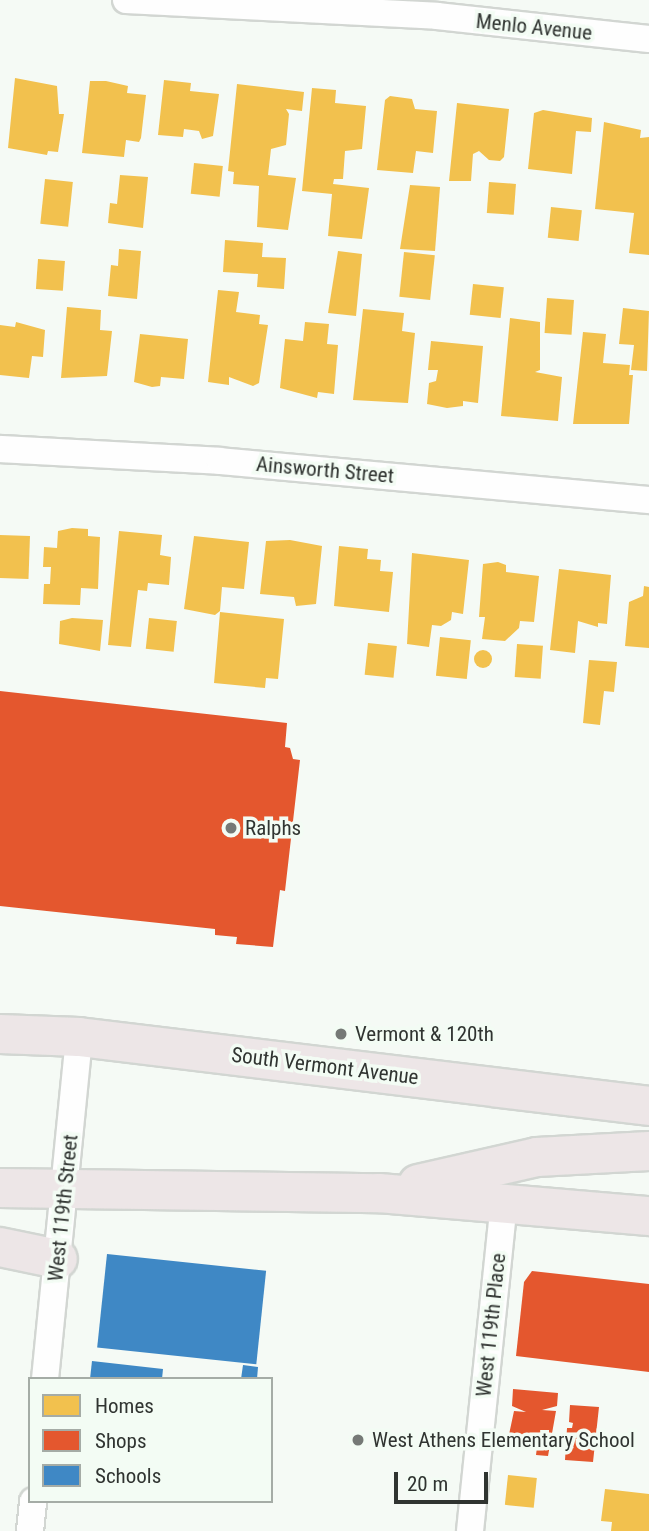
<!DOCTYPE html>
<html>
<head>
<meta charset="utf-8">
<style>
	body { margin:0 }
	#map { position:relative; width:649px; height:1531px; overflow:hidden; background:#f5faf5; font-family:"Roboto Condensed",sans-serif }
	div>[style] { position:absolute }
	.homes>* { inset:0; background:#f2c14e; transform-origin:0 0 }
	.round { border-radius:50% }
	.shops>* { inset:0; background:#e4572e }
	.schools>* { inset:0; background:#3f88c5; transform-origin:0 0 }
	.roads { filter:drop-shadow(2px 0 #d2d6d2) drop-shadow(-2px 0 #d2d6d2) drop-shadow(0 2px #d2d6d2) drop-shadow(0 -2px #d2d6d2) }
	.minor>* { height:26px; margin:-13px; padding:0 13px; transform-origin:13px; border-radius:13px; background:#fefefe }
	.primary>* { height:38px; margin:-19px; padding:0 19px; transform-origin:19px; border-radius:19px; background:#ede6e7 }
	.dots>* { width:19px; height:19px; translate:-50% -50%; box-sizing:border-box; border:4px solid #f3fcf4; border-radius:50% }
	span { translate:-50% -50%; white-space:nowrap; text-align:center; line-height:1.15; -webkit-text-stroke:7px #f3fcf4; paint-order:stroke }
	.street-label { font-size:21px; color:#303431 }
	.poi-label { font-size:21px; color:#303431 }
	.left { translate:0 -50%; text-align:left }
	.legend { position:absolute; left:28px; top:1377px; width:245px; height:126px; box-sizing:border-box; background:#f3fcf4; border:2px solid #a5aca6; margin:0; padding:9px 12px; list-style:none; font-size:21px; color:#303431 }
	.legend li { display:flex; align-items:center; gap:14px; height:35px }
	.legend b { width:35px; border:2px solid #a5aca6 }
	.scale { position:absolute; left:394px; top:1472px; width:94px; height:32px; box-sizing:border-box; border:4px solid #303431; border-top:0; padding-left:9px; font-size:21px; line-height:24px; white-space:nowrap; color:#303431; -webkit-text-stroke:5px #f3fcf4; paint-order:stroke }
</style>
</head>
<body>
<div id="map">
	<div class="homes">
		<div style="clip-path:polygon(15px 78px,57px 86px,59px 114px,64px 114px,58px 152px,48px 151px,47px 155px,8px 148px)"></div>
		<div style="clip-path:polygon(164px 80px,191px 83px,190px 91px,219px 94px,213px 136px,202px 139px,199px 131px,184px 129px,183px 137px,158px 135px)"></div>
		<div style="clip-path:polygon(90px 81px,106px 81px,128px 86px,127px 93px,146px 95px,141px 138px,139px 142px,126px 140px,124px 157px,82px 153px)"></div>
		<div style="clip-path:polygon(237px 84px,304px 92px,302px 111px,286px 109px,289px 114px,286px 145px,271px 149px,268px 175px,296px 178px,288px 230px,257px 227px,259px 186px,233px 184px,234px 172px,228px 171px)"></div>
		<div style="clip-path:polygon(312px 88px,336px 90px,335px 103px,366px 106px,362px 149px,345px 151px,343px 179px,334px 179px,333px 184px,369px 188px,362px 239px,328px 236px,332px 194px,302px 191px)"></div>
		<div style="clip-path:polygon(390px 96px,412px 99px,415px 109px,437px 111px,433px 153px,416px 151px,413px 173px,377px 170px,385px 100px)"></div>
		<div style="clip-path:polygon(457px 103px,509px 109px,504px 157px,500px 161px,489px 160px,479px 151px,473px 154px,471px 181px,449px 181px)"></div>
		<div style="clip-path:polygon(543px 110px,592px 118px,591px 132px,576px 131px,572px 174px,528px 169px,534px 113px)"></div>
		<div style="clip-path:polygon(604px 122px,641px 130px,640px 138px,649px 137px,649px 255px,629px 253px,634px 213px,595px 209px)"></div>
		<div style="left:194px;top:163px;width:29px;height:31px;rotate:6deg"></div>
		<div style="clip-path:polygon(120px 175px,148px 177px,143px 228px,108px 223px,110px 203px,117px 204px)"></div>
		<div style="left:45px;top:179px;width:28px;height:45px;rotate:6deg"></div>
		<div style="left:489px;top:182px;width:27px;height:31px;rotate:4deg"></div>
		<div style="clip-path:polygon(410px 185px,440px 187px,435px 251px,400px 249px)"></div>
		<div style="left:551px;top:207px;width:31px;height:31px;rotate:6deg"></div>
		<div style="clip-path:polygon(225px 240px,263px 243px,262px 257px,286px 258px,284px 289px,257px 287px,258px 274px,223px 272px)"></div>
		<div style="clip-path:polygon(119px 249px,141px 251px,137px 299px,108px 296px,111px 265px,118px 266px)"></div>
		<div style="clip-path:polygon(338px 251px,362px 254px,356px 316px,328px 313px)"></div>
		<div style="left:404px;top:252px;width:31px;height:45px;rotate:6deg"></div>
		<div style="left:38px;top:259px;width:27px;height:30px;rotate:4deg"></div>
		<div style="left:473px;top:284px;width:31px;height:31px;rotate:6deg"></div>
		<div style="clip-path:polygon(218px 290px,239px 292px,236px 312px,260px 315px,259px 324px,268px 325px,259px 383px,253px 386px,229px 377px,229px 385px,208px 382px)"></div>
		<div style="left:547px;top:298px;width:27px;height:35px;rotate:4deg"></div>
		<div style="clip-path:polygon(67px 307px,101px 310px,100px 330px,112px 331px,107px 376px,61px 378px)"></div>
		<div style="clip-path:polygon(623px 308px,649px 311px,647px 371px,631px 370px,634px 345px,619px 344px)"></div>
		<div style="clip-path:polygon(363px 309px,404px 313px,402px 331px,415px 333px,408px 403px,353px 400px)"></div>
		<div style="clip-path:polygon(510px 318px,540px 322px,540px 370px,535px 372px,562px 377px,558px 421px,501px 416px)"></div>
		<div style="clip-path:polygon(16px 322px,45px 330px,43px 357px,32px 356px,29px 378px,0 375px,0 325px,15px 327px)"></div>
		<div style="clip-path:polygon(305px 322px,329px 324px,327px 344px,338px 345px,334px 394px,318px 392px,317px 398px,280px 388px,285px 339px,303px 341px)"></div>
		<div style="clip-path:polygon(583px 332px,606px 334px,603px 363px,630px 365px,629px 375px,633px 375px,629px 424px,573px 424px)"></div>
		<div style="clip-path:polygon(140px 334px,188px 339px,184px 379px,161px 377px,160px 386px,152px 387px,134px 382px)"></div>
		<div style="clip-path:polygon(431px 341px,483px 346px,478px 403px,463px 401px,463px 406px,447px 408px,427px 404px,429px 383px,436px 381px,438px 370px,428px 370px)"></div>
		<div style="clip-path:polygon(72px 528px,88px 529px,88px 536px,100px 537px,98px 589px,81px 588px,80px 605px,43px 604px,44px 584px,50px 584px,51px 567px,43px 567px,44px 547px,57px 548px,58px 531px)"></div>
		<div style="clip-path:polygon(119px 531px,162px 535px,160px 555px,171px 557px,169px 585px,148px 583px,147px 591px,138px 590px,131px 647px,108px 645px)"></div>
		<div style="left:0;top:535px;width:30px;height:43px;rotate:2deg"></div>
		<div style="clip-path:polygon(194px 536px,249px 542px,244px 589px,222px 587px,220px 611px,215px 615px,184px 609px)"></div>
		<div style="clip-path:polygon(290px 540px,322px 546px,316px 604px,296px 606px,294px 597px,260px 594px,266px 541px)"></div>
		<div style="clip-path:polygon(339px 546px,368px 549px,367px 559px,381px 560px,380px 571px,393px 572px,389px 612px,334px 606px)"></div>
		<div style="clip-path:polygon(412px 553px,469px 560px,463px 614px,452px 612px,451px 620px,441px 626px,432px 625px,429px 647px,407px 644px)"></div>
		<div style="clip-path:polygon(498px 562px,506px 565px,506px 572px,539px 576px,534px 622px,520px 621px,519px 628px,505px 641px,482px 639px,485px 617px,479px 617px,483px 564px)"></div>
		<div style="clip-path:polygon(559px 569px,611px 575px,607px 624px,598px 623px,598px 627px,578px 621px,575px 653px,550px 650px)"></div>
		<div style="clip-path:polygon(644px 586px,649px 587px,649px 648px,625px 646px,629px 602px,643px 596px)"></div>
		<div style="clip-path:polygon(220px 612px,284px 619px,278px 679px,266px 678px,265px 688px,214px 683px)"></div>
		<div style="clip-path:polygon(72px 618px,103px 620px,100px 651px,59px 644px,60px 621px)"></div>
		<div style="left:149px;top:618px;width:28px;height:31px;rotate:6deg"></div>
		<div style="left:440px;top:637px;width:31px;height:39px;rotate:6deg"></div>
		<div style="left:368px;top:643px;width:29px;height:32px;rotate:6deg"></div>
		<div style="left:517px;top:644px;width:26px;height:33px;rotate:4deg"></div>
		<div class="round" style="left:474px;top:650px;width:18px;height:18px"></div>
		<div style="clip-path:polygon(589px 660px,617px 662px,614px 692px,604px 691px,600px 725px,583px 723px)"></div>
		<div style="left:508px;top:1475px;width:29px;height:30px;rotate:6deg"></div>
		<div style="clip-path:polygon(605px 1489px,649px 1494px,649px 1531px,611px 1531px,612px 1522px,601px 1521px)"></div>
	</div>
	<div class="shops">
		<div style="clip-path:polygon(0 691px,287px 723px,285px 747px,290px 748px,293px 759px,300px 760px,285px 891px,280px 890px,273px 947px,236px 944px,237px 937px,215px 935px,215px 929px,0 906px)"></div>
		<div style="clip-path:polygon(532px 1271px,649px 1284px,649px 1372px,516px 1356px,524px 1282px)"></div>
		<div style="clip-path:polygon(513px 1389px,558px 1393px,557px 1406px,542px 1410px,556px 1411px,548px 1456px,536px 1455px,537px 1447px,507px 1444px,514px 1411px,526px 1412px,512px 1406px)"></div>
		<div style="clip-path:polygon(570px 1405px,599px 1407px,593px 1462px,565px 1460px,567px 1428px,572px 1428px,573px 1423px,569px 1422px)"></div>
	</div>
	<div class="schools">
		<div style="left:107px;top:1254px;width:160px;height:94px;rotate:6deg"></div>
		<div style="clip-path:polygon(92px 1361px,163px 1369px,162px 1379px,90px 1379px)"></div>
		<div style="clip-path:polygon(243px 1365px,258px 1367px,257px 1379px,241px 1379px)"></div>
	</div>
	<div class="roads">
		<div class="minor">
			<div style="left:126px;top:0;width:311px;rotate:2.9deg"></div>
			<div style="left:437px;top:16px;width:213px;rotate:6.2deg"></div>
			<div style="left:0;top:449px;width:220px;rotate:3.1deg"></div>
			<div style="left:220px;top:461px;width:431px;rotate:5.2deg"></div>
			<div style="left:45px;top:1379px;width:344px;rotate:-84.3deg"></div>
			<div style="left:30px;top:1531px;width:30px;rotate:-84deg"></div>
			<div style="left:470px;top:1531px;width:330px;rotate:-84.1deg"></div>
		</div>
		<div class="primary">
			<div style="left:0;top:1034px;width:79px;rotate:2.2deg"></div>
			<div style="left:79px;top:1037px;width:574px;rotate:6.9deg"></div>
			<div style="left:418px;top:1184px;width:122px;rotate:-12.8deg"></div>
			<div style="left:537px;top:1157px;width:112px;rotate:-3.1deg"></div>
			<div style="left:0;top:1188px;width:379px;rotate:0.8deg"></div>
			<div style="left:379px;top:1193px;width:271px;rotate:4.9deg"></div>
			<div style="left:0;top:1247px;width:59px;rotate:11.7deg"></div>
		</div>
	</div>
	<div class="dots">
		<div style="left:231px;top:828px;background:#757976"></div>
		<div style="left:341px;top:1034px;background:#757976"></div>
		<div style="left:358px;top:1440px;background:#757976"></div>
	</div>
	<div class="street-label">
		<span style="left:534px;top:27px;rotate:6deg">Menlo Avenue</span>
		<span style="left:325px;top:470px;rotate:5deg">Ainsworth Street</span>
		<span style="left:325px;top:1066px;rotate:7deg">South Vermont Avenue</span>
		<span style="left:63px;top:1208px;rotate:-84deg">West 119th Street</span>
		<span style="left:491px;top:1325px;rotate:-84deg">West 119th Place</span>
	</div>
	<div class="poi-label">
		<span class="left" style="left:245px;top:828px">Ralphs</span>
		<span class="left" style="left:355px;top:1034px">Vermont &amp; 120th</span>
		<span class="left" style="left:372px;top:1440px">West Athens Elementary School</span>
	</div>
	<ul class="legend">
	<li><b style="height:19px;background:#f2c14e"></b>Homes</li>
	<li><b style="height:19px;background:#e4572e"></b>Shops</li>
	<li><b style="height:19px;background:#3f88c5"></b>Schools</li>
	</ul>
	<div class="scale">20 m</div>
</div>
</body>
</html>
